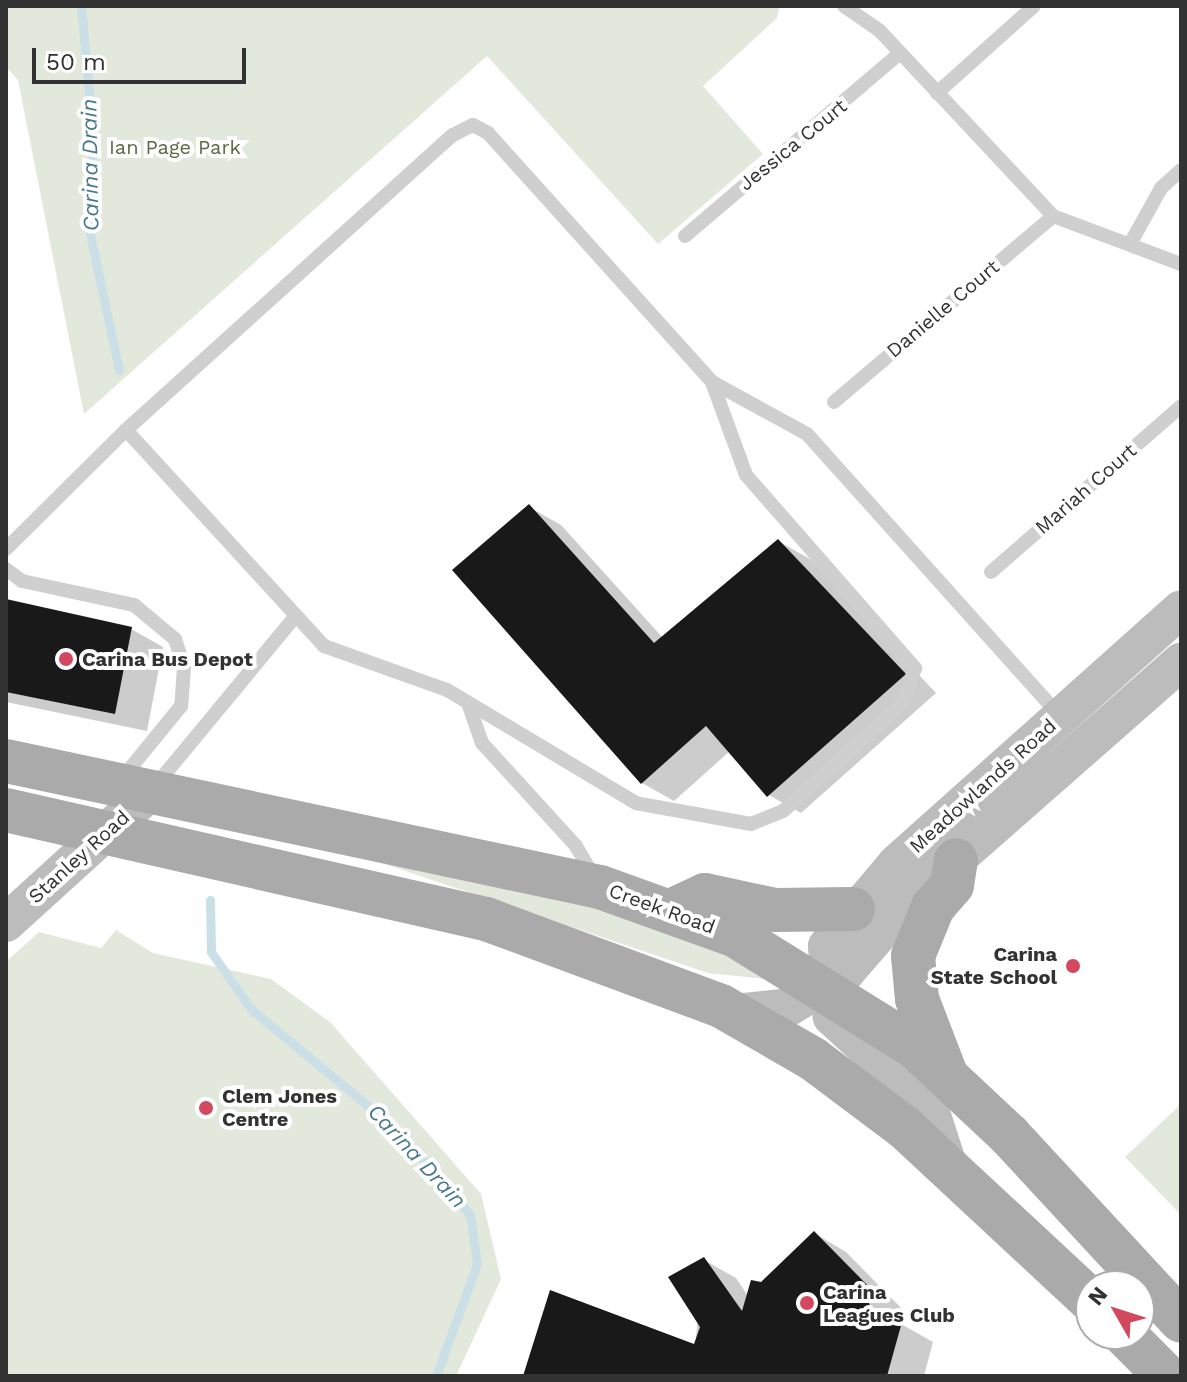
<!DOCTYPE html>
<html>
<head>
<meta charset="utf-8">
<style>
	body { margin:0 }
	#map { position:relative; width:1187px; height:1382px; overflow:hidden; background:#fff; font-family:"Work Sans",sans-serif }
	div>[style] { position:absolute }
	.green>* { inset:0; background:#e3e8dc }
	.shadow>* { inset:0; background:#0003 }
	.stream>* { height:9px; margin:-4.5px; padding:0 4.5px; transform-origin:4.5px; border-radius:4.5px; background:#cbdfe6 }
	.building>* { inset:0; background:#191919 }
	.service>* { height:14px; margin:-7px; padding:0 7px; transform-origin:7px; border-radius:7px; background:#cfcfcf }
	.secondary>* { height:38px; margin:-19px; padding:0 19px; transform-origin:19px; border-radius:19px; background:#bcbcbc }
	.primary>* { height:44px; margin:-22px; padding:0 22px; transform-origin:22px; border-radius:22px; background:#aaa }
	.dots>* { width:22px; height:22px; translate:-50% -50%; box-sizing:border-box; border:4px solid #fff; border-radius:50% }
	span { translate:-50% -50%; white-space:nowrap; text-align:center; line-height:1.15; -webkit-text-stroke:8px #fff; paint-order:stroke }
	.street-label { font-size:20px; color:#323232 }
	.park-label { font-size:20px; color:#596a43 }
	.poi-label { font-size:20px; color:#323232; font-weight:700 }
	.left { translate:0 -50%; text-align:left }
	.right { translate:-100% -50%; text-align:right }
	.water-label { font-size:22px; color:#47788d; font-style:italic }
	.frame { position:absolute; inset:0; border:8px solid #323232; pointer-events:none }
	.north { position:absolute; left:1075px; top:1270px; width:80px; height:80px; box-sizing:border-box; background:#fff; border:2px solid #adadad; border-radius:50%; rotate:309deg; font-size:22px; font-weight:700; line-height:32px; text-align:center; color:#323232 }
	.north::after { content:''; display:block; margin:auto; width:28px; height:36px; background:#d4485f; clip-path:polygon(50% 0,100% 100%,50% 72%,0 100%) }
	.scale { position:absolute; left:32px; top:48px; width:214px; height:36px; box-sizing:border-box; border:4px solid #323232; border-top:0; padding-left:10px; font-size:24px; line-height:28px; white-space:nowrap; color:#323232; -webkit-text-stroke:6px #fff; paint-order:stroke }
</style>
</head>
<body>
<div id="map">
	<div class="green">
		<div style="clip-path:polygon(6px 6px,780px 6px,777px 18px,703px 86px,763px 154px,658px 244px,487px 56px,84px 414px,18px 80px,6px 67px)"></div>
		<div style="clip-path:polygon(367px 858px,646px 911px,777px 980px,708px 973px)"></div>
		<div style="clip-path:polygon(116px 930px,153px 953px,271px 979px,330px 1022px,481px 1194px,501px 1279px,456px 1376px,6px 1376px,6px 962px,39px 932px,101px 948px)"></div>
		<div style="clip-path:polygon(1181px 1104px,1181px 1215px,1125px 1157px)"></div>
	</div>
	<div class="shadow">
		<div style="clip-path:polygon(529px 507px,561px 525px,663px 638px,778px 541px,810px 559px,936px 693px,801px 813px,769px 795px,730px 751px,674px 801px,642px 783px)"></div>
		<div style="clip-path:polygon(6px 601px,131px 629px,163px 647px,147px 731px,6px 702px)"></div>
		<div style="clip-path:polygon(814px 1233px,846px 1252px,906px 1313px,901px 1324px,933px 1342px,924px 1376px,525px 1376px,695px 1346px,704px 1260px,736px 1278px,748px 1296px)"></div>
	</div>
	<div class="stream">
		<div style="left:81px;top:6px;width:131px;rotate:84.7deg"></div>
		<div style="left:93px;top:136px;width:98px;rotate:91.8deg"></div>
		<div style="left:90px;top:234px;width:139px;rotate:78deg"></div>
		<div style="left:210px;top:900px;width:52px;rotate:88.9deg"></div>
		<div style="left:211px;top:952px;width:70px;rotate:54.9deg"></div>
		<div style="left:251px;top:1009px;width:187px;rotate:39.6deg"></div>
		<div style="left:395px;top:1128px;width:115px;rotate:49.2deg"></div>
		<div style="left:470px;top:1215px;width:49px;rotate:81.9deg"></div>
		<div style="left:477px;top:1264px;width:119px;rotate:110.1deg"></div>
	</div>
	<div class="building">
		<div style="clip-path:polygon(529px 504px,654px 643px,778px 539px,906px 674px,767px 797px,706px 726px,641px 784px,452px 570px)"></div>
		<div style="clip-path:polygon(6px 599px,132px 627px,115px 714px,6px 692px)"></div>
		<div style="clip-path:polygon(814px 1231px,875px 1293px,868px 1300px,872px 1312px,902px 1322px,887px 1376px,523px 1376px,550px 1290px,694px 1344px,700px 1327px,668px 1277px,704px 1257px,742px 1311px,751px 1280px,761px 1282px)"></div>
	</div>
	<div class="service">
		<div style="left:844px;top:6px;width:44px;rotate:34.8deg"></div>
		<div style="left:880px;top:31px;width:253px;rotate:46.9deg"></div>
		<div style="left:1053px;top:216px;width:137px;rotate:20.6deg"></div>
		<div style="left:937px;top:93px;width:130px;rotate:-41.9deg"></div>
		<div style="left:685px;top:236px;width:282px;rotate:-40.4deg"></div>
		<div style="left:1130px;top:244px;width:64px;rotate:-61deg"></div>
		<div style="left:1161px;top:188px;width:27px;rotate:-42deg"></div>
		<div style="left:712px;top:382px;width:99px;rotate:69.9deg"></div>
		<div style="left:746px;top:475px;width:257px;rotate:48.8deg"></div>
		<div style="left:915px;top:668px;width:37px;rotate:109deg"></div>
		<div style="left:903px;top:703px;width:161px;rotate:138deg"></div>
		<div style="left:783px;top:811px;width:35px;rotate:158deg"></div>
		<div style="left:751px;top:824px;width:117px;rotate:-169.7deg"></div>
		<div style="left:636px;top:803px;width:220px;rotate:-149.1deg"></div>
		<div style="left:447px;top:690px;width:131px;rotate:-160.3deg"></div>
		<div style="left:324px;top:646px;width:293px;rotate:-132.5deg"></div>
		<div style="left:126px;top:430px;width:440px;rotate:-42.1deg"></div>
		<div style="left:453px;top:135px;width:22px;rotate:-27deg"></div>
		<div style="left:473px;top:125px;width:17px;rotate:28deg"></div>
		<div style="left:488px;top:133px;width:335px;rotate:48deg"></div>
		<div style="left:712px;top:382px;width:108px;rotate:28.7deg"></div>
		<div style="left:807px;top:434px;width:377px;rotate:48.1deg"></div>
		<div style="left:834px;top:402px;width:287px;rotate:-40.3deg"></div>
		<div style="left:6px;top:549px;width:169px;rotate:-44.8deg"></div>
		<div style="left:6px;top:569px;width:20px;rotate:37deg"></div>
		<div style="left:22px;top:581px;width:115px;rotate:12.1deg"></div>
		<div style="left:134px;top:605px;width:53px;rotate:39.7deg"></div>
		<div style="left:175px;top:639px;width:29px;rotate:72deg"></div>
		<div style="left:184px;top:667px;width:39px;rotate:94deg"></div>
		<div style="left:181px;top:706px;width:92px;rotate:129.2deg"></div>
		<div style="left:991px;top:572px;width:252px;rotate:-41.1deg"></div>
		<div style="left:468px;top:703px;width:42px;rotate:70.7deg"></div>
		<div style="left:482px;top:743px;width:139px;rotate:47.6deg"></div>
		<div style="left:576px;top:846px;width:34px;rotate:60deg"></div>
		<div style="left:155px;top:786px;width:219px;rotate:-50.4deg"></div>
	</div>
	<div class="secondary">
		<div style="left:6px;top:923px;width:196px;rotate:-42.3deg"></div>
		<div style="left:735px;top:1013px;width:54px;rotate:-6.3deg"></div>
		<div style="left:789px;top:1007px;width:66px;rotate:-31.3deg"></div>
		<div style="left:845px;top:973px;width:89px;rotate:-49.1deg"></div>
		<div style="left:903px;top:906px;width:370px;rotate:-41.3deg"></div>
		<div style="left:948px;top:1165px;width:62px;rotate:-107.9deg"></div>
		<div style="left:929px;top:1106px;width:132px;rotate:-137.5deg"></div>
		<div style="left:832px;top:1017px;width:71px;rotate:-94deg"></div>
		<div style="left:827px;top:946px;width:107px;rotate:-49.9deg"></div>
		<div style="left:896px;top:864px;width:382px;rotate:-41.8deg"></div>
	</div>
	<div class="primary">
		<div style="left:6px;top:761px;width:607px;rotate:11.98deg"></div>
		<div style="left:600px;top:887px;width:145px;rotate:19.8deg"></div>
		<div style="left:736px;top:936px;width:211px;rotate:31.8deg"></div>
		<div style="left:915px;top:1047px;width:129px;rotate:43.1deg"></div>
		<div style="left:1009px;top:1135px;width:253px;rotate:47.2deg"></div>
		<div style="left:6px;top:810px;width:492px;rotate:12.8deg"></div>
		<div style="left:486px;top:919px;width:251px;rotate:20.3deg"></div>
		<div style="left:721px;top:1006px;width:106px;rotate:29.9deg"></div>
		<div style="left:813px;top:1059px;width:114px;rotate:36.8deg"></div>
		<div style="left:904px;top:1127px;width:255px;rotate:42.9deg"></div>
		<div style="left:673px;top:910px;width:35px;rotate:-25deg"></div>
		<div style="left:705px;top:895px;width:72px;rotate:12.1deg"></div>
		<div style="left:775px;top:910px;width:78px;rotate:-0.7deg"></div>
		<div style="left:945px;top:1072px;width:78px;rotate:-111deg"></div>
		<div style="left:917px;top:999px;width:43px;rotate:-95.3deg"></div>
		<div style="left:913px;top:956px;width:53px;rotate:-67.8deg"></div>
		<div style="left:933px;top:907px;width:29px;rotate:-49deg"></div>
		<div style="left:952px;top:885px;width:25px;rotate:-81deg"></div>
		<div style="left:1124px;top:1334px;width:59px;rotate:45deg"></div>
	</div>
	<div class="dots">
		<div style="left:66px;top:659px;background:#d4485f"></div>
		<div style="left:1073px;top:966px;background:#d4485f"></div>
		<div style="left:206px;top:1108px;background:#d4485f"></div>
		<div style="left:807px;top:1303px;background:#d4485f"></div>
	</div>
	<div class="street-label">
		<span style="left:793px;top:145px;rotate:-39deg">Jessica Court</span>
		<span style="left:943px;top:309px;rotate:-40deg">Danielle Court</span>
		<span style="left:1086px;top:489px;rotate:-41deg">Mariah Court</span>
		<span style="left:983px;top:786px;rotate:-42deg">Meadowlands Road</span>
		<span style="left:79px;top:857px;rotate:-42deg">Stanley Road</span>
		<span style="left:662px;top:909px;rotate:20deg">Creek Road</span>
	</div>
	<div class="park-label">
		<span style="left:175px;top:147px">Ian Page Park</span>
	</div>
	<div class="poi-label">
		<span class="left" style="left:82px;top:659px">Carina Bus Depot</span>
		<span class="right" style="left:1057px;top:966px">Carina<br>State School</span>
		<span class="left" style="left:222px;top:1108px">Clem Jones<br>Centre</span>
		<span class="left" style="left:823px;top:1304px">Carina<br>Leagues Club</span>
	</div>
	<div class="water-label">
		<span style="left:90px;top:165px;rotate:-91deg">Carina Drain</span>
		<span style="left:417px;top:1156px;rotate:47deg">Carina Drain</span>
	</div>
	<div class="frame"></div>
	<div class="north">N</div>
	<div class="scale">50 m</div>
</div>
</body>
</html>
